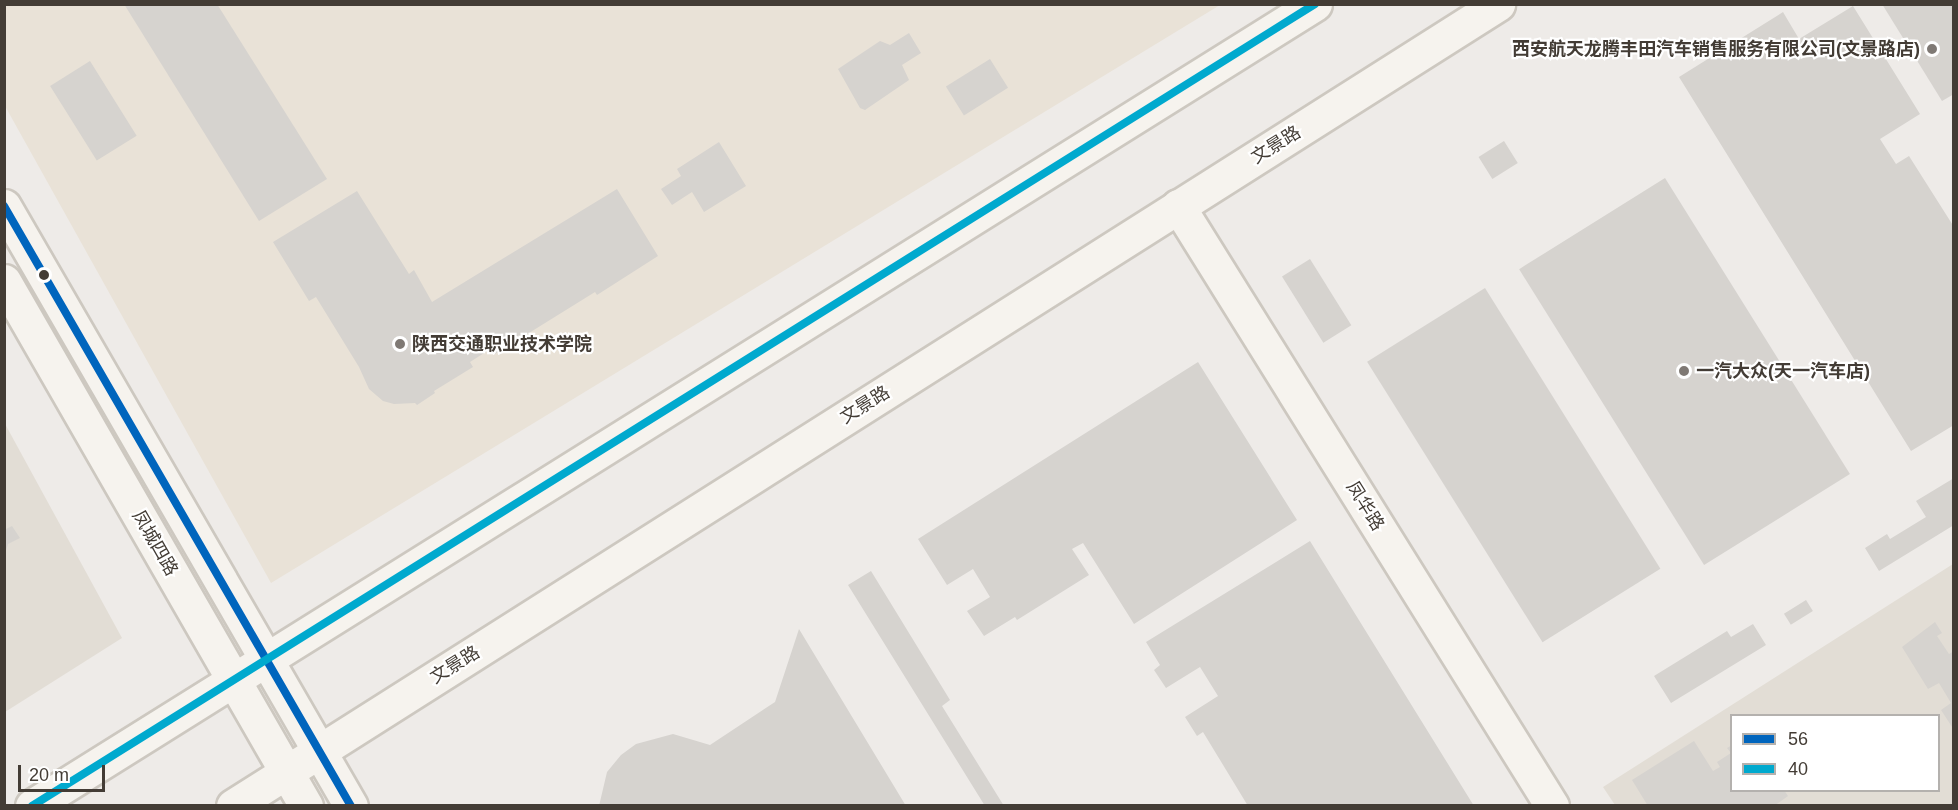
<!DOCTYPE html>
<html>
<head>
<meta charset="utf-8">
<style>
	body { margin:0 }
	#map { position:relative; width:1958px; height:810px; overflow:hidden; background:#eeebe8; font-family:Arial,"Noto Sans SC",sans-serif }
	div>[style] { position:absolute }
	.residential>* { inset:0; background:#e2ddd5 }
	.education>* { inset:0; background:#e9e2d7 }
	.building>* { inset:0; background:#d6d3cf; transform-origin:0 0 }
	.roads { filter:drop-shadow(2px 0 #cdc8c0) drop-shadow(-2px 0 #cdc8c0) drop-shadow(0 2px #cdc8c0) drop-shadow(0 -2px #cdc8c0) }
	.secondary>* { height:33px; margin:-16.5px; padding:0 16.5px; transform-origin:16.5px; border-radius:16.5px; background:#f6f3ee }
	.bus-1>* { height:8px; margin:-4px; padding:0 4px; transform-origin:4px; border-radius:4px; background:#0065bd }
	.bus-2>* { height:8px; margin:-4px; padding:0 4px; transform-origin:4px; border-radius:4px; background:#00a9ce }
	.dots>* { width:16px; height:16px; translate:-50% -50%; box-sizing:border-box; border:3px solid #fff; border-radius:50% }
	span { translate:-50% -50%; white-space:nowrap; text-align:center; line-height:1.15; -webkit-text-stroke:4.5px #fff; paint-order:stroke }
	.poi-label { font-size:18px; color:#433c35; font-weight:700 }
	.right { translate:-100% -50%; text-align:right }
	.left { translate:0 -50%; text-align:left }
	.street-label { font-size:18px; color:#433c35 }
	.frame { position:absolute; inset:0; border:6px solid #433c35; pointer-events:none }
	.legend { position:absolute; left:1730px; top:714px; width:210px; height:78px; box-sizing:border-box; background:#fff; border:2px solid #b4b1ae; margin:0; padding:8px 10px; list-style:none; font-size:18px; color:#433c35 }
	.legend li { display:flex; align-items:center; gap:12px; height:30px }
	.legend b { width:30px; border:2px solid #b4b1ae }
	.scale { position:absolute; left:18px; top:765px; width:87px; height:27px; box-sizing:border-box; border:3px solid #433c35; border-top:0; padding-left:8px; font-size:18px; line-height:21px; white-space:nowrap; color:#433c35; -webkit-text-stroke:4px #fff; paint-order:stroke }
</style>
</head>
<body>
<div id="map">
	<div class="residential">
		<div style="clip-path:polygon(4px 422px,122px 638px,5px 712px,4px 712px)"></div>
		<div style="clip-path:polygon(evenodd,1953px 564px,1953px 805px,1615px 805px,1603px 787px,1953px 564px,1732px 716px,1938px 716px,1938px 790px,1732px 790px,1732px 716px)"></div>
	</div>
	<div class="education">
		<div style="clip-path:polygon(4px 5px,1220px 5px,271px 583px,5px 106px)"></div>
	</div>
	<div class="building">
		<div style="clip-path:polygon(124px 4px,217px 4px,327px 179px,259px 221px)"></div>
		<div style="clip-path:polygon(1882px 4px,1954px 4px,1954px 94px,1942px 101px)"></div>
		<div style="clip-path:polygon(1853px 6px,1920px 114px,1880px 139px,1896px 164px,1909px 156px,1954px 227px,1954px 425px,1911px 451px,1679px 77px,1783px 12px,1799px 39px)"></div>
		<div style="clip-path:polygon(909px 33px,921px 53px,902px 65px,909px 80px,865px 110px,860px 108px,838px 69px,880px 41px,890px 45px)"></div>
		<div style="left:990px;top:59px;width:34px;height:52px;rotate:58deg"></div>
		<div style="left:90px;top:61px;width:88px;height:47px;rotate:58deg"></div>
		<div style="left:1504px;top:141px;width:26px;height:30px;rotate:58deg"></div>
		<div style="clip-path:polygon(719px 142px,746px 186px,704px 212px,692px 192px,672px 205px,661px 189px,681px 176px,677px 169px)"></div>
		<div style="left:1665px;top:178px;width:349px;height:172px;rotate:58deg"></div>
		<div style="clip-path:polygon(617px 189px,658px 256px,597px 295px,595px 292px,495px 354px,492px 348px,470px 362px,473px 367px,434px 391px,435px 393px,417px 405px,415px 403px,394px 404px,383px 401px,369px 389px,359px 367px,316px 297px,309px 301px,273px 242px,357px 191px,409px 274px,414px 270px,432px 302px)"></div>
		<div style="left:1310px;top:259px;width:78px;height:33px;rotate:58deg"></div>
		<div style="left:1485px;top:288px;width:331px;height:139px;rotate:58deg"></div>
		<div style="clip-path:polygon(1198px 362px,1297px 520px,1134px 624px,1083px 543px,1072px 549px,1089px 575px,1017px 620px,1015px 617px,984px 636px,967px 611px,990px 597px,973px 569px,947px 585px,918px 539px)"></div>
		<div style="clip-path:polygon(1954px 478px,1954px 525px,1879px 571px,1865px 548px,1887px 534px,1890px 539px,1926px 517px,1916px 501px)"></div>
		<div style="clip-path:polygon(12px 526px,20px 538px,8px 544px,4px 557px,4px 530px)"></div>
		<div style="clip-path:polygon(1310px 541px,1474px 806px,1248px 806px,1203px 732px,1197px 736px,1185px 717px,1218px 696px,1200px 667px,1166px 688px,1154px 670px,1160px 665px,1146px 642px)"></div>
		<div style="clip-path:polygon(871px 571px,950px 700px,942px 706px,1004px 806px,985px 806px,848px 585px)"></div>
		<div style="left:1806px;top:600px;width:13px;height:26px;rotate:58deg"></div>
		<div style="clip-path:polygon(1935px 622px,1942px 633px,1937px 636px,1949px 654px,1954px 651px,1954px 730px,1941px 710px,1951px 703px,1939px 683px,1928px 689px,1902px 647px)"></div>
		<div style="clip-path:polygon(1753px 624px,1766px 645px,1671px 703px,1654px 676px,1727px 631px,1731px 637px)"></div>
		<div style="clip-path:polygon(799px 629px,906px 806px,599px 806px,607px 772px,621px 755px,636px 744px,673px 734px,710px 745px,775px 702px)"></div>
		<div style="clip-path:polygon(1694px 741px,1713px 771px,1720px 767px,1717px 762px,1731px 753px,1727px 748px,1732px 745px,1732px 790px,1784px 790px,1788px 796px,1774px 806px,1648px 806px,1632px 780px)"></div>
	</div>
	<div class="roads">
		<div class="secondary">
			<div style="left:4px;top:206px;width:693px;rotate:59.96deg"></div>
			<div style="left:1178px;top:206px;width:707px;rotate:58.06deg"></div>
			<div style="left:4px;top:281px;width:606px;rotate:60.09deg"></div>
			<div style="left:32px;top:806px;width:1513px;rotate:-32.01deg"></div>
			<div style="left:233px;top:806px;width:1498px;rotate:-32.37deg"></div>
		</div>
	</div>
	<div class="bus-1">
		<div style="left:4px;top:206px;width:693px;rotate:59.96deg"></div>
	</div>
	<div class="bus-2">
		<div style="left:32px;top:806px;width:1513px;rotate:-32.01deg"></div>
	</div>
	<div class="dots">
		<div style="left:1932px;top:49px;background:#7f7974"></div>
		<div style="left:44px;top:275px;background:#433c35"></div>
		<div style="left:400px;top:344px;background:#7f7974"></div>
		<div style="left:1684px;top:371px;background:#7f7974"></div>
	</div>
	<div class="poi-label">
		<span class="right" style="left:1920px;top:49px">西安航天龙腾丰田汽车销售服务有限公司(文景路店)</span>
		<span class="left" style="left:412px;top:344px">陕西交通职业技术学院</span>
		<span class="left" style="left:1696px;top:371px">一汽大众(天一汽车店)</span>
	</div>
	<div class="street-label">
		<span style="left:1276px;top:145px;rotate:-32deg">文景路</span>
		<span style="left:865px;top:405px;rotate:-32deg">文景路</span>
		<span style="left:1365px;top:506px;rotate:58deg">凤华路</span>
		<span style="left:155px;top:543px;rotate:60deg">凤城四路</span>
		<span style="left:455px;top:665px;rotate:-32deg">文景路</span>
	</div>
	<div class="frame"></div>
	<ul class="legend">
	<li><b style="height:8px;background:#0065bd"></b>56</li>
	<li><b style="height:8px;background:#00a9ce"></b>40</li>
	</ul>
	<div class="scale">20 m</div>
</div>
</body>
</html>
